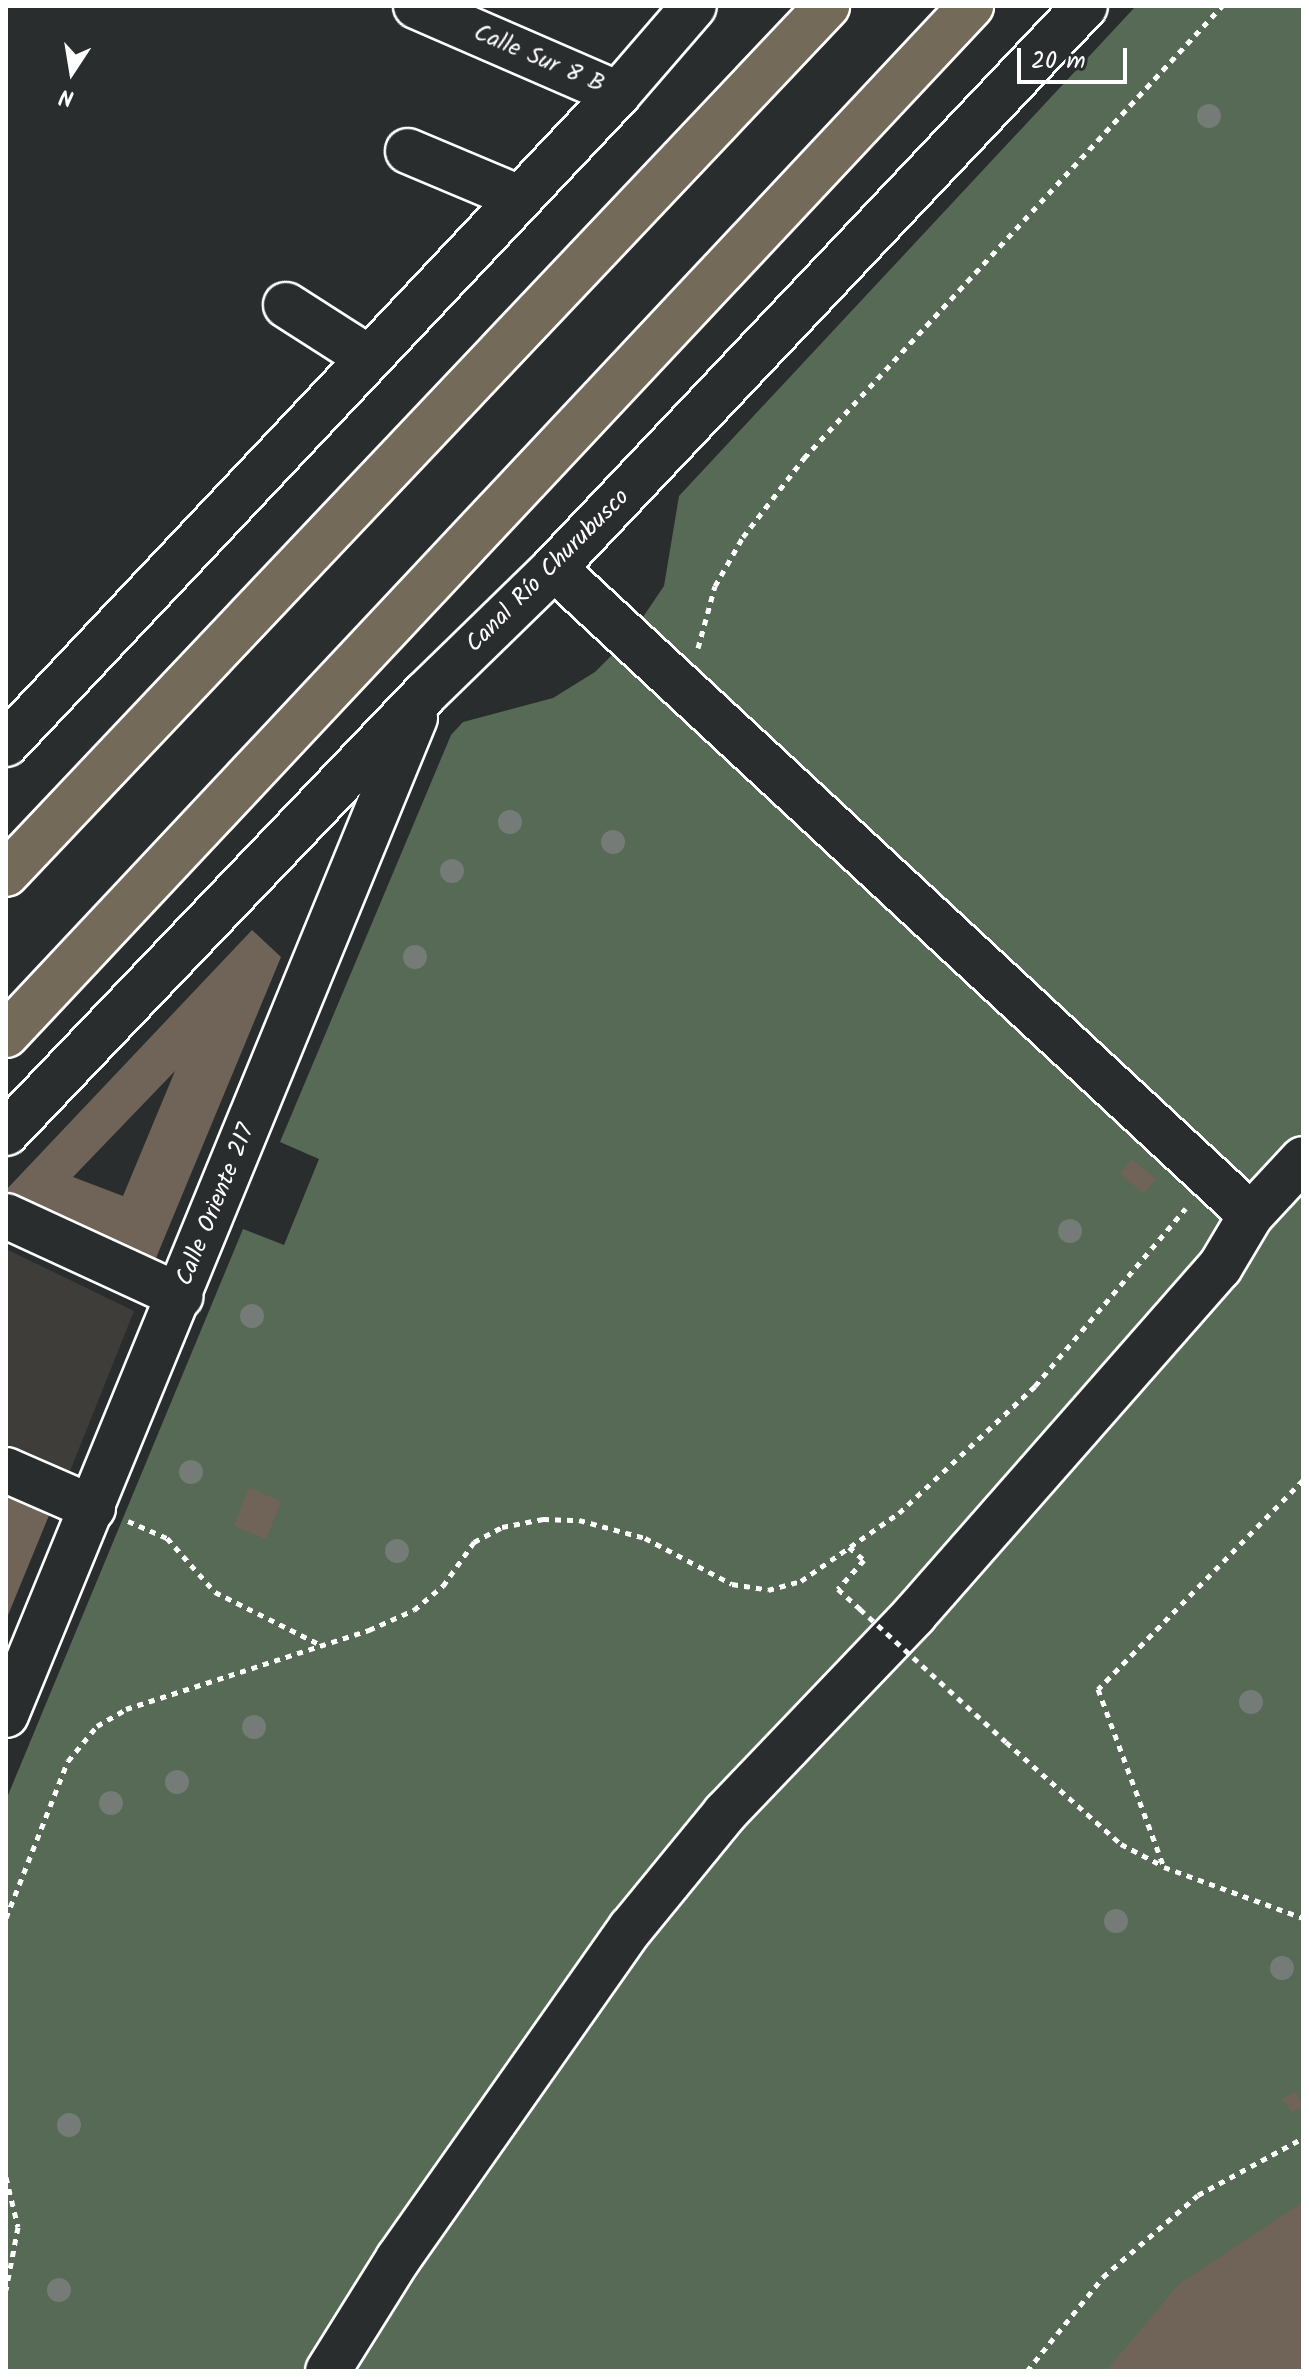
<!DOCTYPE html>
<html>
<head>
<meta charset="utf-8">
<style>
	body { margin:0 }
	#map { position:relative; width:1309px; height:2377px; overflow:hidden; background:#2a2d2e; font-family:Kalam,sans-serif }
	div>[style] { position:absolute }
	.built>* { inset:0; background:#3f3d3a }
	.green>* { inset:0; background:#566a55 }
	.building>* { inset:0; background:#706357; transform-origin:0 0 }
	.path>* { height:5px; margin-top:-2.5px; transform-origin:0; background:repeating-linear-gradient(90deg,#fff 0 6px,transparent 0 12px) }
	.roads { filter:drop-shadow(2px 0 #fff) drop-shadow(-2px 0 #fff) drop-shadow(0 2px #fff) drop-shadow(0 -2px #fff) }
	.minor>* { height:44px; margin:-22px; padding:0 22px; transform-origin:22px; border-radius:22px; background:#2a2d2e }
	.major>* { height:44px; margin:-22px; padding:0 22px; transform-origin:22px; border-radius:22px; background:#746a5a }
	.path-bridge>* { height:5px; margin-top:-2.5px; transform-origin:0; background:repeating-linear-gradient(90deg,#fff 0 6px,transparent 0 12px) }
	.trees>* { width:24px; height:24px; margin:-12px; border-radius:50%; background:#757c77 }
	span { translate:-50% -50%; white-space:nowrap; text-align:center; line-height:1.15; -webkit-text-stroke:7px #2a2d2e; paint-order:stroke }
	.street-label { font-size:24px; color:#fff }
	.frame { position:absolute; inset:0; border:8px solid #fff; pointer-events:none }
	.north { position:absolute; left:32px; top:32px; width:80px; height:80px; -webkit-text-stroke:6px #2a2d2e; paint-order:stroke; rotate:192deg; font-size:22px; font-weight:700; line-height:32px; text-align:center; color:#fff }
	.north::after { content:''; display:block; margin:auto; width:28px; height:36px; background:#fff; clip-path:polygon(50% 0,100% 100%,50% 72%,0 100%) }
	.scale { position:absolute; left:1017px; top:48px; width:110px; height:36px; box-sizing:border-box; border:4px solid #fff; border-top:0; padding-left:10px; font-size:24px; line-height:28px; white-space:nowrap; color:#fff; -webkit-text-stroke:6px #2a2d2e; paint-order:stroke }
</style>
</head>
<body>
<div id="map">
	<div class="built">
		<div style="clip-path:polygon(6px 1249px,134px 1311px,68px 1476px,6px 1451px)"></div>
	</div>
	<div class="green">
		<div style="clip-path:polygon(1136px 6px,1303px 6px,1303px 2371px,6px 2371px,6px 1800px,243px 1229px,284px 1245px,319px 1159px,280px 1142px,451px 735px,463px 722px,553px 698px,595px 672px,628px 639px,664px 586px,679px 496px)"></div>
	</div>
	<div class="building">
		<div style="clip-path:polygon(evenodd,252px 930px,281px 957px,156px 1258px,6px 1201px,6px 1190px,252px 930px,175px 1071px,123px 1196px,73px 1177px,175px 1071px)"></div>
		<div style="left:1132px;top:1159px;width:31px;height:19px;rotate:40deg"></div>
		<div style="left:249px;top:1488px;width:35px;height:41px;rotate:22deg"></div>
		<div style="clip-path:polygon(6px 1495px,50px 1513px,6px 1620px)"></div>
		<div style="clip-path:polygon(1296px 2091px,1303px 2106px,1292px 2113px,1282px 2099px)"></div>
		<div style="clip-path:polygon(1303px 2202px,1303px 2371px,1106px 2371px,1179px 2284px)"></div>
	</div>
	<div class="path">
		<div style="left:698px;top:648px;width:64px;rotate:-74.7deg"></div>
		<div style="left:715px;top:586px;width:56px;rotate:-60.3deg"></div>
		<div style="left:743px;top:537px;width:100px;rotate:-52.3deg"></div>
		<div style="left:804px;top:458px;width:616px;rotate:-47.24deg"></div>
		<div style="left:1303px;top:1480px;width:293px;rotate:134.4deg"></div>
		<div style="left:1098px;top:1689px;width:190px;rotate:69.7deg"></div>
		<div style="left:1164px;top:1867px;width:148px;rotate:20.1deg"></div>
		<div style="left:128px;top:1521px;width:43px;rotate:23.6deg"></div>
		<div style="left:167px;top:1538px;width:72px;rotate:48.4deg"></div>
		<div style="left:215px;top:1592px;width:119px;rotate:26.6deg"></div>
		<div style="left:849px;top:1547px;width:20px;rotate:41deg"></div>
		<div style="left:864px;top:1560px;width:39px;rotate:132deg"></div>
		<div style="left:838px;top:1589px;width:30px;rotate:42deg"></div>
		<div style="left:1006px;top:1742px;width:154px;rotate:41.6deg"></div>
		<div style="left:1121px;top:1844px;width:47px;rotate:27.6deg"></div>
		<div style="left:6px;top:1918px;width:169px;rotate:-68.5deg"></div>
		<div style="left:68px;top:1761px;width:45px;rotate:-50.4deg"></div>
		<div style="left:97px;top:1726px;width:34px;rotate:-30deg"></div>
		<div style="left:126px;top:1709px;width:256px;rotate:-18deg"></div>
		<div style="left:369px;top:1630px;width:49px;rotate:-24deg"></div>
		<div style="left:414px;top:1610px;width:38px;rotate:-40deg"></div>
		<div style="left:443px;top:1586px;width:54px;rotate:-54.8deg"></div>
		<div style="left:474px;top:1542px;width:32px;rotate:-28deg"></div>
		<div style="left:502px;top:1527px;width:42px;rotate:-11deg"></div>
		<div style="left:543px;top:1519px;width:36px;rotate:2deg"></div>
		<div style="left:579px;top:1520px;width:68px;rotate:15.3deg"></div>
		<div style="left:645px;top:1538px;width:98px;rotate:27.9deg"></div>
		<div style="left:732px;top:1584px;width:36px;rotate:9deg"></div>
		<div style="left:768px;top:1590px;width:34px;rotate:-15deg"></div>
		<div style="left:801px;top:1581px;width:119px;rotate:-34.8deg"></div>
		<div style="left:899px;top:1513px;width:186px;rotate:-43deg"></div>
		<div style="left:1035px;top:1386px;width:233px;rotate:-49.7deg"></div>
		<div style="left:6px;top:2177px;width:51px;rotate:76.5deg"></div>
		<div style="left:18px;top:2227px;width:64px;rotate:100.8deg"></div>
		<div style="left:1027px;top:2371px;width:121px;rotate:-51deg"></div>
		<div style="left:1103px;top:2277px;width:125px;rotate:-40.8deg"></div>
		<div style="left:1198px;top:2195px;width:119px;rotate:-28.5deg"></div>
	</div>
	<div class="roads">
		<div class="minor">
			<div style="left:416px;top:6px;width:220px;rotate:23.5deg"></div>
			<div style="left:408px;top:151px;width:121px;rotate:22.8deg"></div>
			<div style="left:286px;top:305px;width:98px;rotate:32.6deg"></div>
			<div style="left:554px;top:568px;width:951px;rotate:42.87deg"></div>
			<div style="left:6px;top:744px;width:893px;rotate:-46.72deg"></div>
			<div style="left:618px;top:94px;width:116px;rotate:-49.2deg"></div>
			<div style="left:6px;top:1133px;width:607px;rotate:-46.34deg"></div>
			<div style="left:425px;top:694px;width:180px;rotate:-44.3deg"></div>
			<div style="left:554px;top:568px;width:773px;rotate:-46.62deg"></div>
			<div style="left:6px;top:1216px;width:192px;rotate:24.7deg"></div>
			<div style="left:6px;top:1470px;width:95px;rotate:23.6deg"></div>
			<div style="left:6px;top:1715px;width:1078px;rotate:-67.7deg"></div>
			<div style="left:328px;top:2371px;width:132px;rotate:-58deg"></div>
			<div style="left:398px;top:2259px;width:405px;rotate:-54.9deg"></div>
			<div style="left:631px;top:1928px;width:149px;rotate:-50.7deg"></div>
			<div style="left:725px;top:1813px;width:274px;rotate:-46.3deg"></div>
			<div style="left:914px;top:1615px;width:463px;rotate:-48.7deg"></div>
			<div style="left:1220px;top:1267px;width:61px;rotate:-59.2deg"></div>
			<div style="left:1251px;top:1215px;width:76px;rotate:-47.1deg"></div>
		</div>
		<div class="major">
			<div style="left:6px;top:874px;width:1195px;rotate:-46.59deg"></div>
			<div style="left:6px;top:1035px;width:1411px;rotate:-46.84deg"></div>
		</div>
	</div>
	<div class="path-bridge">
		<div style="left:860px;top:1609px;width:197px;rotate:42.3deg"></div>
	</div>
	<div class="trees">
		<div style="left:1209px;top:116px"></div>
		<div style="left:510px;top:822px"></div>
		<div style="left:613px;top:842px"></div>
		<div style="left:452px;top:871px"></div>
		<div style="left:415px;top:957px"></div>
		<div style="left:1070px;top:1231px"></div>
		<div style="left:252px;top:1316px"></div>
		<div style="left:191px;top:1472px"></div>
		<div style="left:397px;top:1551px"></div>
		<div style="left:1251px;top:1702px"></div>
		<div style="left:254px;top:1727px"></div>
		<div style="left:177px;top:1782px"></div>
		<div style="left:111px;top:1803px"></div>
		<div style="left:1116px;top:1921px"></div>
		<div style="left:1282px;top:1968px"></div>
		<div style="left:69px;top:2125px"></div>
		<div style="left:59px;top:2290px"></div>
	</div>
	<div class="street-label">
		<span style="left:539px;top:59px;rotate:23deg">Calle Sur 8 B</span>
		<span style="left:548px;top:571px;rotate:-45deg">Canal Río Churubusco</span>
		<span style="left:216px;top:1205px;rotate:-68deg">Calle Oriente 217</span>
	</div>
	<div class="frame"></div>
	<div class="north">N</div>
	<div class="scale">20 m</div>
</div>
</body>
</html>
